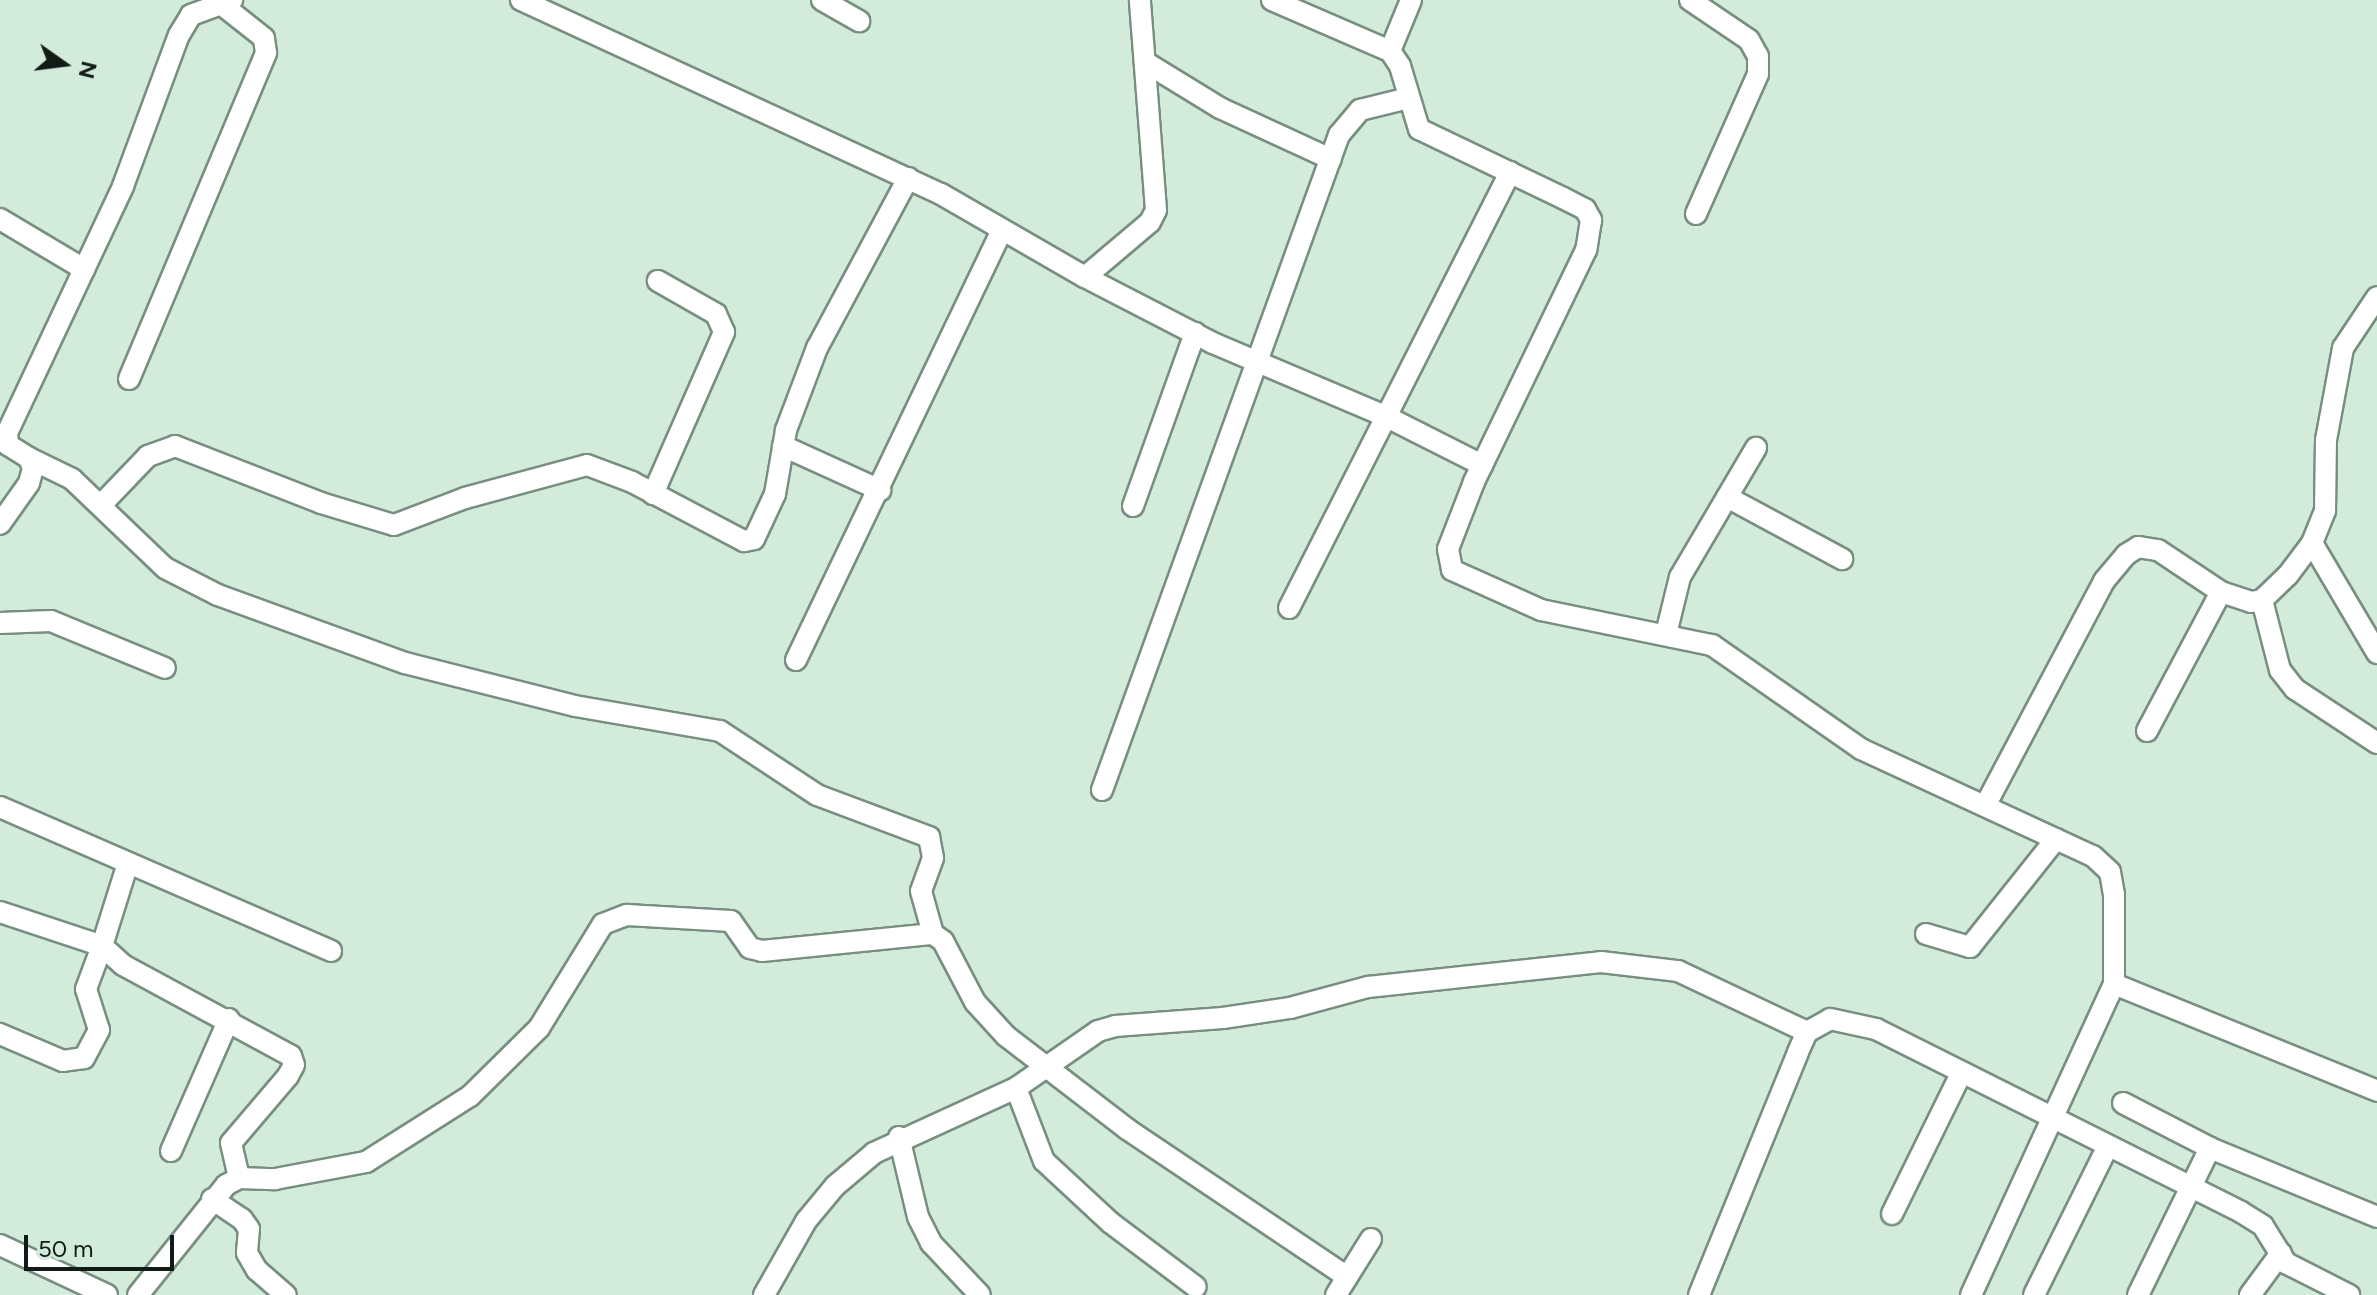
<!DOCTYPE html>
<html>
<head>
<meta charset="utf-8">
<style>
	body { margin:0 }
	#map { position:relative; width:2377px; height:1295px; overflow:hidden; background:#d2ebdb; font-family:Figtree,sans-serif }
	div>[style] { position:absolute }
	.roads { filter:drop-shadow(2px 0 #788f80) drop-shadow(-2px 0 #788f80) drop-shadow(0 2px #788f80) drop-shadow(0 -2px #788f80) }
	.minor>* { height:20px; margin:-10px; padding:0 10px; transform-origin:10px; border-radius:10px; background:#fff }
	span { translate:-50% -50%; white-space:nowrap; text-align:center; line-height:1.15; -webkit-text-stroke:7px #d2ebdb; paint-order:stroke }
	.north { position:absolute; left:24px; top:24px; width:80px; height:80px; -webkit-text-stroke:6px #d2ebdb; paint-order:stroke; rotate:104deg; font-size:22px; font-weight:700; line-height:32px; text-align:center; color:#121b16 }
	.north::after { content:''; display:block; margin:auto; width:28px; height:36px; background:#121b16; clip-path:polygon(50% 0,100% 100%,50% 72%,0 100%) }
	.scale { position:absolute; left:24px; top:1235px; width:150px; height:36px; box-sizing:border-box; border:4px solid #121b16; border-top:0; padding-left:10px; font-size:24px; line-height:28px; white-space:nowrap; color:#121b16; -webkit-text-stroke:6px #d2ebdb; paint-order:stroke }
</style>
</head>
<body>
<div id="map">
	<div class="roads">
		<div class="minor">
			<div style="left:521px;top:0;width:463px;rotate:24.8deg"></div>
			<div style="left:941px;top:194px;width:166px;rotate:30deg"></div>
			<div style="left:1085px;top:277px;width:85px;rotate:-40.2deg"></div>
			<div style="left:1150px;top:222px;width:13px;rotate:-63deg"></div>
			<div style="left:1156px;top:210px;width:211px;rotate:-94.4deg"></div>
			<div style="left:822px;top:0;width:43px;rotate:29.6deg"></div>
			<div style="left:1272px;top:0;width:129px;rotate:23.4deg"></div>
			<div style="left:1390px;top:51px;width:18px;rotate:56deg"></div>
			<div style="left:1400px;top:66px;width:66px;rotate:73.2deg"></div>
			<div style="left:1419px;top:129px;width:160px;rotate:25.6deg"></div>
			<div style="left:1563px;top:198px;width:25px;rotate:27deg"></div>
			<div style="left:1585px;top:209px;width:13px;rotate:61deg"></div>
			<div style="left:1591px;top:220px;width:30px;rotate:99deg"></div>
			<div style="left:1586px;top:250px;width:258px;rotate:115.8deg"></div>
			<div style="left:1474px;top:482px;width:72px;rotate:111.2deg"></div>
			<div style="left:1448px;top:549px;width:21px;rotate:79deg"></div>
			<div style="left:1452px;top:570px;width:98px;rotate:24.2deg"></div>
			<div style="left:1541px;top:610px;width:175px;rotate:11.6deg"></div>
			<div style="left:1712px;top:645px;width:182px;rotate:34.9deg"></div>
			<div style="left:1861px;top:749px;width:255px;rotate:24.8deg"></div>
			<div style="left:2093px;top:856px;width:23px;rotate:43deg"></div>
			<div style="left:2110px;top:872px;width:22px;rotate:80deg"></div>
			<div style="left:2114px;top:894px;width:90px;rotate:90deg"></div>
			<div style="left:2114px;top:984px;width:284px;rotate:22.1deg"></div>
			<div style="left:1690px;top:0;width:71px;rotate:34.1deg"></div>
			<div style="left:1749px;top:40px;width:18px;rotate:61deg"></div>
			<div style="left:1758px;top:56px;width:18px;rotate:90deg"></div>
			<div style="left:1758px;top:74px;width:153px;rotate:113.9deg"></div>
			<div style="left:1390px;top:51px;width:55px;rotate:-67.6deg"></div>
			<div style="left:1145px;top:62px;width:88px;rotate:31.5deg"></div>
			<div style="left:1220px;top:108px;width:122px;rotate:24.7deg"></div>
			<div style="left:0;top:219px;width:98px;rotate:30.8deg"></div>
			<div style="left:1085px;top:277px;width:144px;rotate:27.3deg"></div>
			<div style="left:1213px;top:343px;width:187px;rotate:23deg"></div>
			<div style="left:1385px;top:416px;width:109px;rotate:26.8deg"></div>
			<div style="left:129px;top:379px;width:354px;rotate:-67.2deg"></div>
			<div style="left:266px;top:53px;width:15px;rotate:-98deg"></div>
			<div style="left:264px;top:38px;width:55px;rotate:-141.7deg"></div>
			<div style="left:783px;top:446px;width:107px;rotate:24.4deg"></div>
			<div style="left:29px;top:458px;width:48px;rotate:26deg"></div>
			<div style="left:72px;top:479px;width:129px;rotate:43.7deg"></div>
			<div style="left:165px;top:568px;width:59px;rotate:27deg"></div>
			<div style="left:218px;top:595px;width:199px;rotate:20deg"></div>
			<div style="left:405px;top:663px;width:175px;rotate:14.2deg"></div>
			<div style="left:575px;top:706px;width:147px;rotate:9.8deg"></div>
			<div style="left:720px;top:731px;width:116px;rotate:33.4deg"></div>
			<div style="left:817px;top:795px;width:120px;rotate:20.6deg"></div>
			<div style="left:929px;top:837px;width:21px;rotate:79deg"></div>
			<div style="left:933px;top:858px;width:35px;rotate:110deg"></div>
			<div style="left:921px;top:891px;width:45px;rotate:74.4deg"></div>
			<div style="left:653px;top:494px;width:177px;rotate:-66.3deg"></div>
			<div style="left:724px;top:332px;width:20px;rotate:-114deg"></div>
			<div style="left:716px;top:314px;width:67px;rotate:-150.4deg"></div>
			<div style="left:1727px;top:497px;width:131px;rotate:28.3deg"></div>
			<div style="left:101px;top:505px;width:68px;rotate:-46.2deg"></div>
			<div style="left:148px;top:456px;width:29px;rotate:-20deg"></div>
			<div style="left:175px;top:446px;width:157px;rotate:21.3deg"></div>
			<div style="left:321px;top:503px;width:76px;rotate:16.8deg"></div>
			<div style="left:394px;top:525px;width:76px;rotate:-20.8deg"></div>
			<div style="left:465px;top:498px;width:126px;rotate:-15.1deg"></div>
			<div style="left:587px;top:465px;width:48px;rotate:20.7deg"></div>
			<div style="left:632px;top:482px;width:127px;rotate:27.8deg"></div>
			<div style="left:744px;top:541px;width:10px;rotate:-11deg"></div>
			<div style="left:754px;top:539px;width:50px;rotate:-65deg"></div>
			<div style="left:775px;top:494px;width:65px;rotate:-80.2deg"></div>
			<div style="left:786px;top:430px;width:88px;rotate:-69.3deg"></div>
			<div style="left:817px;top:348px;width:193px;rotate:-61.8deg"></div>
			<div style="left:1133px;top:506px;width:184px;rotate:-70.3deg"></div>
			<div style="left:0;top:524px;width:50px;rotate:-54.7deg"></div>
			<div style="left:29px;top:483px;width:16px;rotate:-75deg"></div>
			<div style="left:33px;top:468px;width:11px;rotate:-112deg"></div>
			<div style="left:29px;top:458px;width:25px;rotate:-148deg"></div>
			<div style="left:8px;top:445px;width:12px;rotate:-95deg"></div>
			<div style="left:7px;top:433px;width:273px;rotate:-64.8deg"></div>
			<div style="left:123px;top:186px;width:161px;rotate:-69.7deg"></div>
			<div style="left:179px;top:35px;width:23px;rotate:-59deg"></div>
			<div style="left:191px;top:15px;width:44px;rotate:-20.1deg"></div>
			<div style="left:2312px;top:543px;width:128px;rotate:59.4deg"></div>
			<div style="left:2262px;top:600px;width:72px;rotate:75.6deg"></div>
			<div style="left:2280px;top:670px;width:24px;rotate:52deg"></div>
			<div style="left:2295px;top:689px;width:98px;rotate:33.4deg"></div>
			<div style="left:1289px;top:608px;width:489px;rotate:-63.1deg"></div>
			<div style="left:0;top:623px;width:51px;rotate:-2.2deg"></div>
			<div style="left:51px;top:621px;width:123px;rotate:22.4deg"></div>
			<div style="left:1666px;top:634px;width:59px;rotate:-76.2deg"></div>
			<div style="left:1680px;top:577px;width:150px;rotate:-59.5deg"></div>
			<div style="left:796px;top:660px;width:477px;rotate:-64.4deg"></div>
			<div style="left:2147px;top:731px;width:157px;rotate:-62deg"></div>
			<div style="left:1102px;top:790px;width:697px;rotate:-70.11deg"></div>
			<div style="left:1339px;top:135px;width:33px;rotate:-50deg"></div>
			<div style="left:1360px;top:110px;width:50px;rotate:-13.8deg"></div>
			<div style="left:1985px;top:806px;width:255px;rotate:-62.1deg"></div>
			<div style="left:2104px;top:581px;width:35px;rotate:-50deg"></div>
			<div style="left:2127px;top:554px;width:13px;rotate:-32deg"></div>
			<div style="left:2138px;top:547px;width:20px;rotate:9deg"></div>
			<div style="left:2158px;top:550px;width:76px;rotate:33.7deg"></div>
			<div style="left:2221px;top:592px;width:32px;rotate:18deg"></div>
			<div style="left:2251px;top:602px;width:11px;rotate:-10deg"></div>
			<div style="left:2262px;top:600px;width:36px;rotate:-44deg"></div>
			<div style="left:2288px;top:575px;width:40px;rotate:-53deg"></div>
			<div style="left:2312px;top:543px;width:35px;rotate:-68deg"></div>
			<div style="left:2325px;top:511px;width:71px;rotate:-89.2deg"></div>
			<div style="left:2326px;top:440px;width:94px;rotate:-79.5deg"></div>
			<div style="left:2343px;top:348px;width:61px;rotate:-56.3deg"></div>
			<div style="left:0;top:807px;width:361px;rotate:23.5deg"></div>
			<div style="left:128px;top:863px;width:87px;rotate:107.4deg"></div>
			<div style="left:102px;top:946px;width:28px;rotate:42deg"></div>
			<div style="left:123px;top:965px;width:191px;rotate:28.4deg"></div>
			<div style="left:291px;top:1056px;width:9px;rotate:72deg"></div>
			<div style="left:294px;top:1065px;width:13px;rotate:119deg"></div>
			<div style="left:288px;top:1076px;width:88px;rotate:130.4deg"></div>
			<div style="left:231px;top:1143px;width:36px;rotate:77deg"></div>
			<div style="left:0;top:912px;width:108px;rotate:18.4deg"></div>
			<div style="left:102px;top:946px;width:46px;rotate:110.4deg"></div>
			<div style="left:86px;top:989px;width:43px;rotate:72.4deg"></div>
			<div style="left:99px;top:1030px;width:32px;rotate:118deg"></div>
			<div style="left:84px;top:1058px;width:21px;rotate:172deg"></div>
			<div style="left:63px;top:1061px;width:69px;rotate:-156.8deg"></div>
			<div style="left:1926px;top:934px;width:46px;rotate:16.5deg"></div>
			<div style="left:1970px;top:947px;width:138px;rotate:-51.5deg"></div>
			<div style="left:1016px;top:1088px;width:78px;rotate:69deg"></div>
			<div style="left:1044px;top:1161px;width:91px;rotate:42.8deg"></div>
			<div style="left:1111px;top:1223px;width:106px;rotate:37deg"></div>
			<div style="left:2123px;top:1103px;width:98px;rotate:27.3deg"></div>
			<div style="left:899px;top:1137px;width:82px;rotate:76.6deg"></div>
			<div style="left:918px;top:1217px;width:29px;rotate:63deg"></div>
			<div style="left:931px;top:1243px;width:71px;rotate:46.7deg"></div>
			<div style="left:171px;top:1151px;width:144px;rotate:-66.3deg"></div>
			<div style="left:212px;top:1199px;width:36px;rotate:34deg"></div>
			<div style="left:242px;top:1219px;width:12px;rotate:55deg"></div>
			<div style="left:249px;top:1229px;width:24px;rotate:95deg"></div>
			<div style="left:247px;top:1253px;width:20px;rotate:60deg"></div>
			<div style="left:257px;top:1270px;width:38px;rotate:41deg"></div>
			<div style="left:1892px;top:1214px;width:158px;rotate:-63.8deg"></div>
			<div style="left:0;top:1245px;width:118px;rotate:25deg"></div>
			<div style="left:138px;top:1295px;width:141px;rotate:-51.3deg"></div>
			<div style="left:226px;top:1185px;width:15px;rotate:-28deg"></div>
			<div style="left:239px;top:1178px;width:36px;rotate:2deg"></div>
			<div style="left:275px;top:1179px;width:93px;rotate:-10.6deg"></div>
			<div style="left:366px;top:1162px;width:123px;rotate:-32.4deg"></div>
			<div style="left:470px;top:1096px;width:97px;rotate:-44.6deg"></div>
			<div style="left:539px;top:1028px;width:122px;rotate:-58.4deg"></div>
			<div style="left:603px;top:924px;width:26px;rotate:-21deg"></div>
			<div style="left:627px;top:915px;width:104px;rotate:3.3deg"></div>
			<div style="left:731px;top:921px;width:33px;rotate:55deg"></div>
			<div style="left:750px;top:948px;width:12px;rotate:14deg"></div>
			<div style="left:762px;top:951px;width:172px;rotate:-5.7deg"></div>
			<div style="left:933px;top:934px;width:12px;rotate:35deg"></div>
			<div style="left:943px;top:941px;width:69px;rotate:62.3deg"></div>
			<div style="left:975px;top:1002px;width:46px;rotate:47.6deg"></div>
			<div style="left:1006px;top:1036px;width:153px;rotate:37.5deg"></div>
			<div style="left:1127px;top:1129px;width:265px;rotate:33.9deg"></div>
			<div style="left:764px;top:1295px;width:85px;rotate:-60.4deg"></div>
			<div style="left:806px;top:1221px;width:45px;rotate:-50.4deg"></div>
			<div style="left:835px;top:1186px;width:51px;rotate:-40.2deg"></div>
			<div style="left:874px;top:1153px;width:156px;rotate:-24.6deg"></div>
			<div style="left:1016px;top:1088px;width:100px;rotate:-34.8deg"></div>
			<div style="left:1098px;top:1031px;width:18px;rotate:-16deg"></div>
			<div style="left:1115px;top:1026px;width:108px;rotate:-4.2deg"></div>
			<div style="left:1223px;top:1018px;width:68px;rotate:-8.5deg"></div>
			<div style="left:1290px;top:1008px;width:81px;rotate:-15.1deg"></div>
			<div style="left:1368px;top:987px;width:234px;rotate:-6.1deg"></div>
			<div style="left:1601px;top:962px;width:78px;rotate:6.7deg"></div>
			<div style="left:1678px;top:971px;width:143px;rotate:25.3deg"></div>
			<div style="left:1336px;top:1295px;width:66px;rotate:-58deg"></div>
			<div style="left:1699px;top:1295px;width:262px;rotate:-67.8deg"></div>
			<div style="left:1798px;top:1052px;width:22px;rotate:-66deg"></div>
			<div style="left:1807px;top:1032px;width:26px;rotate:-29deg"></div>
			<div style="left:1830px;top:1019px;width:47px;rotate:12.3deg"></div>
			<div style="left:1876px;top:1029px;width:408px;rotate:26.6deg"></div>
			<div style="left:2241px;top:1212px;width:26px;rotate:32deg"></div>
			<div style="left:2263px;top:1226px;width:44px;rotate:58.1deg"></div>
			<div style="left:2286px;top:1263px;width:71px;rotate:26.9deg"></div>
			<div style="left:1971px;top:1295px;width:342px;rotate:-65.3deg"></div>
			<div style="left:2034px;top:1295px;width:166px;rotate:-63.6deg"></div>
			<div style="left:2138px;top:1295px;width:164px;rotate:-63.9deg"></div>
			<div style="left:2210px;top:1148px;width:181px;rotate:22.4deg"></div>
			<div style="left:2250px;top:1295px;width:52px;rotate:-53.6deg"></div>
		</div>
	</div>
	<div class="north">N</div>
	<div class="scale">50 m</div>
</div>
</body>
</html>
